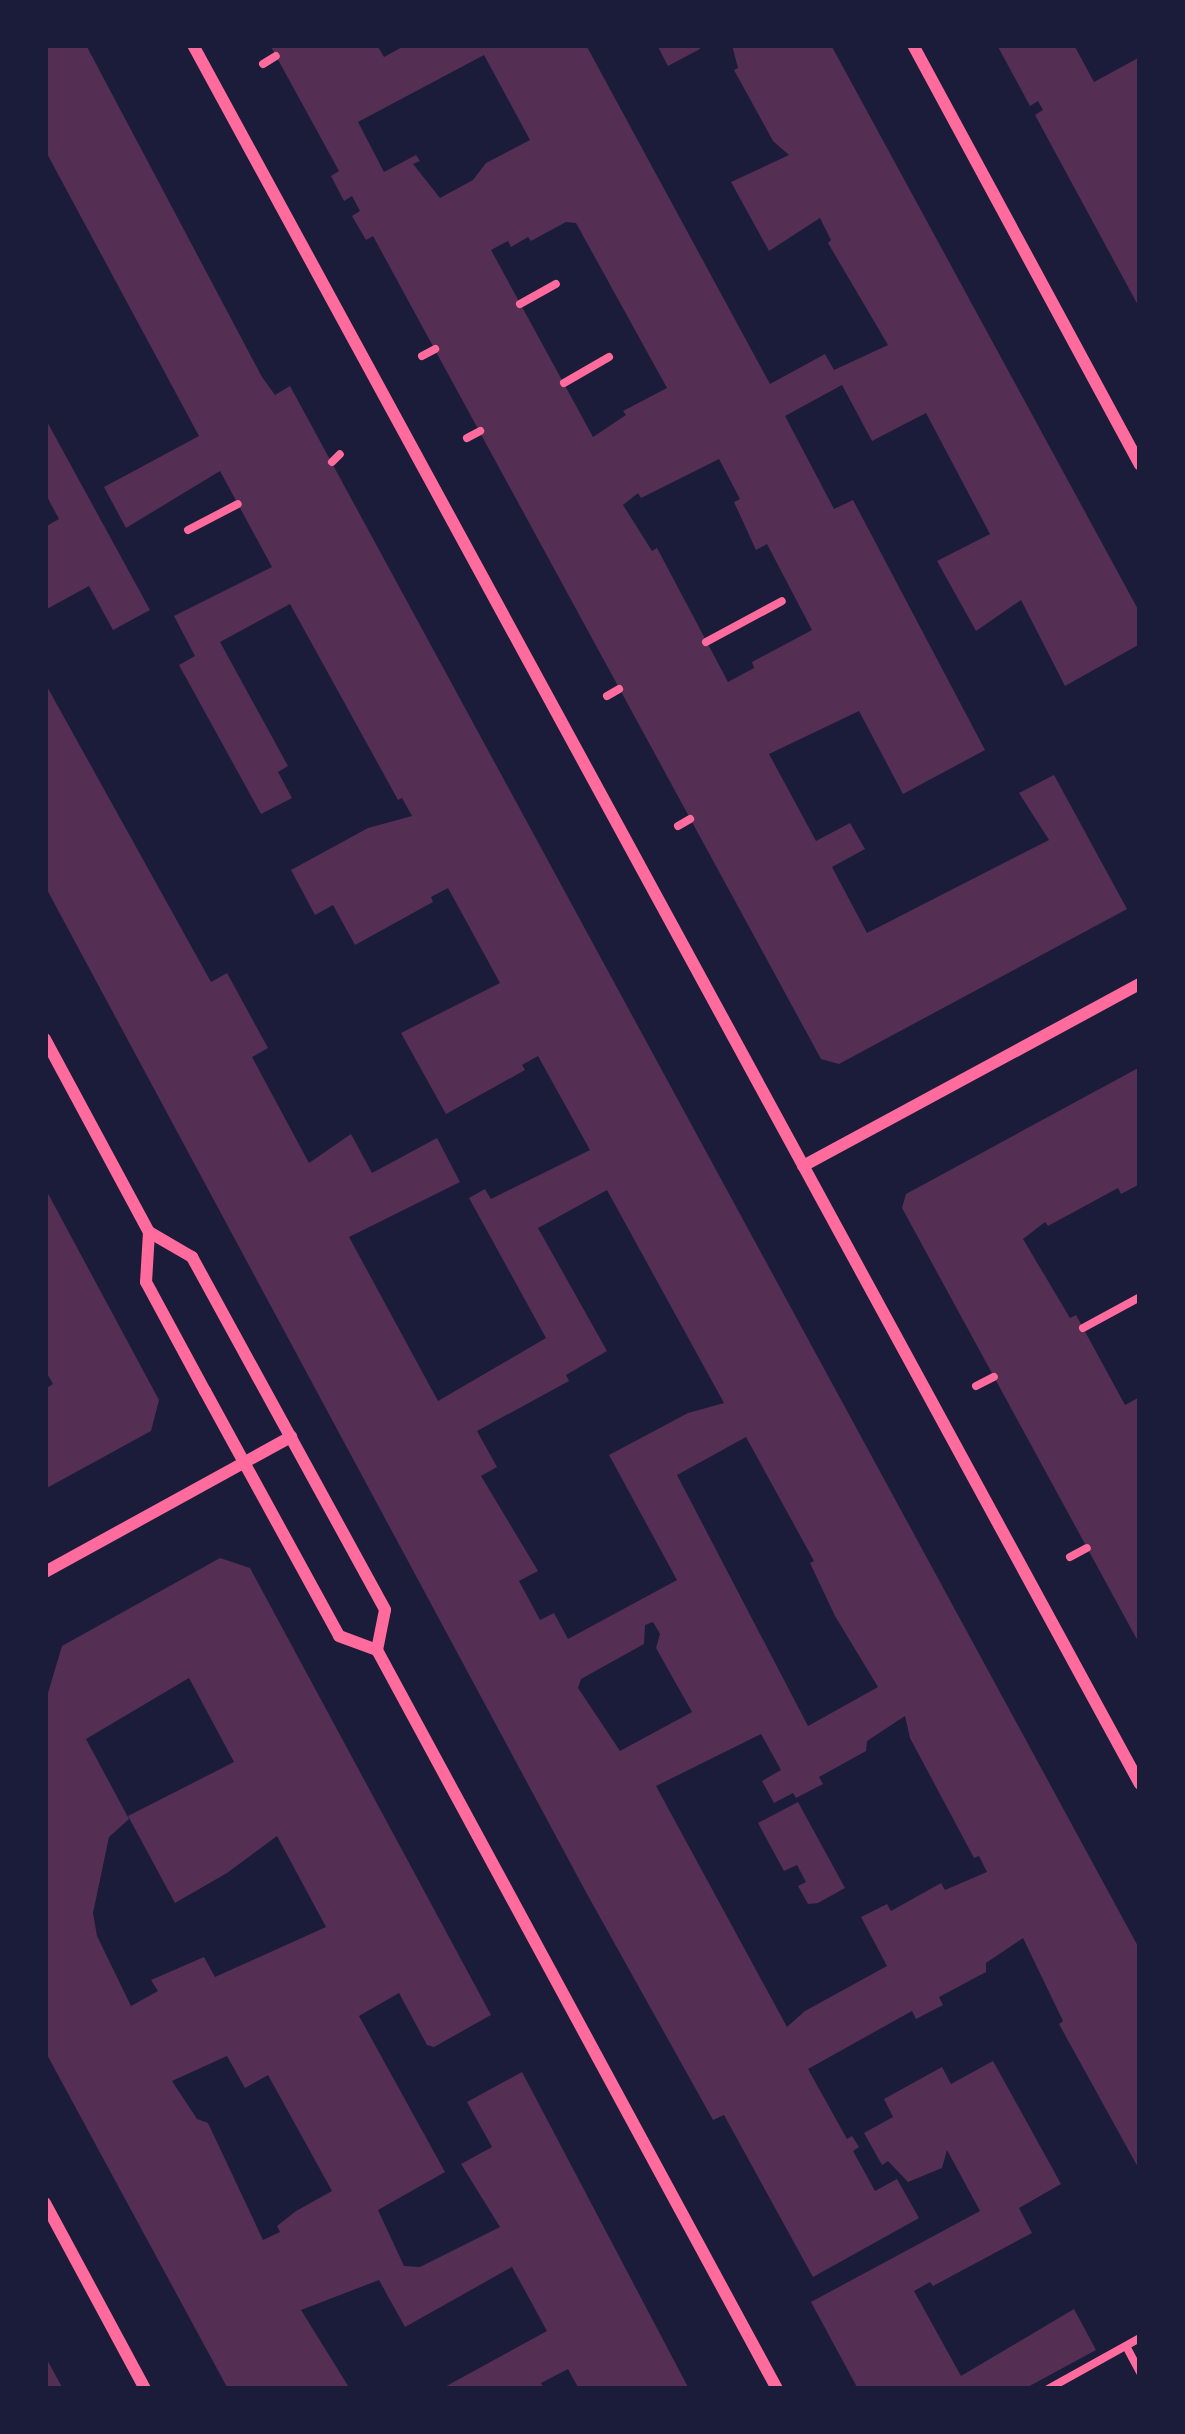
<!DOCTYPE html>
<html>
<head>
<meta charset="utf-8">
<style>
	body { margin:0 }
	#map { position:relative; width:1185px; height:2434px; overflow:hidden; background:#1b1b3a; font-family:"Alegreya Sans",sans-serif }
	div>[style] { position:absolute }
	.building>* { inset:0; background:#542f53 }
	.path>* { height:8px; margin:-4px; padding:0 4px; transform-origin:4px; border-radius:4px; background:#ff6b9d }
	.minor>* { height:12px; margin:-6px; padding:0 6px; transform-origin:6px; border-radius:6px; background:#ff6b9d }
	span { translate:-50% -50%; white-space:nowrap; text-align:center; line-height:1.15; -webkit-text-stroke:10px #1b1b3a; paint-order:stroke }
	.frame { position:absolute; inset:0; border:48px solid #1b1b3a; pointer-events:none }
</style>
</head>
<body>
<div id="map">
	<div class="building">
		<div style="clip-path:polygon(evenodd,45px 45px,86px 45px,262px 377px,275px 395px,290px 386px,1140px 1950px,1140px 2171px,1059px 2024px,1063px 2021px,1023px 1938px,986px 1963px,986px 1972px,939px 1997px,943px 2005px,916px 2019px,912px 2011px,808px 2069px,847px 2139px,852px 2136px,859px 2147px,853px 2151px,875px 2191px,897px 2179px,919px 2218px,813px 2277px,724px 2115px,713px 2120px,587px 1894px,45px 886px,45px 683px,211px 982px,227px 973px,268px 1048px,252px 1057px,309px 1163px,351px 1134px,372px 1173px,437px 1138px,460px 1182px,349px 1237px,438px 1401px,546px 1338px,469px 1198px,485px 1189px,491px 1199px,590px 1150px,538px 1056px,522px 1065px,525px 1070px,446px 1114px,401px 1033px,500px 983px,448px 888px,431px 897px,433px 902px,355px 945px,333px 905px,315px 915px,291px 870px,368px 828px,412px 816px,402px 798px,398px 800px,290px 604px,220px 642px,288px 766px,278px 772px,292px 798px,261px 814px,179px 665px,195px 656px,174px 616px,272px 567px,220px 471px,126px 528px,104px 487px,199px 436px,45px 150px,45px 45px,607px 1190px,724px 1403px,688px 1413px,609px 1455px,677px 1580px,568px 1639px,554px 1613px,540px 1620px,519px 1581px,538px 1571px,481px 1476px,497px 1467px,477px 1431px,569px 1381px,566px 1375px,607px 1351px,538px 1228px,607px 1190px,45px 45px,746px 1437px,814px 1561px,810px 1563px,835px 1616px,878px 1687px,808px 1726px,677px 1475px,746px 1437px,45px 45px,653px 1622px,660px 1634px,656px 1648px,692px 1712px,620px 1751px,578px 1688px,581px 1679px,644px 1644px,645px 1625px,653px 1622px,45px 45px,905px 1716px,910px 1738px,974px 1858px,979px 1856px,987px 1872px,945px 1890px,941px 1883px,891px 1911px,887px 1904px,861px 1917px,887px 1966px,805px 2011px,787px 2027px,656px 1786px,761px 1734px,781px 1770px,762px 1781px,774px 1803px,793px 1793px,796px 1798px,823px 1784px,819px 1777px,866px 1751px,867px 1741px,905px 1716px)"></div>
		<div style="clip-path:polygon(evenodd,270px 45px,377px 45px,384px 57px,406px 45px,586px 45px,770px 384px,825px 354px,834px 370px,888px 345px,828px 243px,831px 240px,820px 218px,769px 251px,731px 182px,789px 155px,773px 141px,734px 70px,738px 68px,732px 45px,831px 45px,1140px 613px,1140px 644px,1065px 686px,1021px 600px,976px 631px,937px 561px,990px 534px,926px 413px,872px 441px,842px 385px,785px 416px,834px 509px,853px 500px,985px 750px,903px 794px,859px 711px,769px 754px,816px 841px,850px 823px,865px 849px,832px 867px,867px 933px,1049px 840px,1019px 793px,1054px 775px,1127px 909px,839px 1064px,821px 1059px,373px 236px,366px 240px,352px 216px,360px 211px,352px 196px,344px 201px,331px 176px,339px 171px,270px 45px,484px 55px,530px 140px,486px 163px,473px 180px,440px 198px,413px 164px,420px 161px,416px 155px,384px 172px,358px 122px,484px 55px,270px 45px,566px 222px,576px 223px,667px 388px,623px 411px,626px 415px,593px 437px,491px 250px,508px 241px,511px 247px,528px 237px,531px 241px,566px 222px,270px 45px,719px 459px,740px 499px,734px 502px,756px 550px,767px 544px,812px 630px,752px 662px,754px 668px,728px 682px,657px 548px,652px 551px,623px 505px,638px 493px,641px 498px,719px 459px)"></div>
		<div style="clip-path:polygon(657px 45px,698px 45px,700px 49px,668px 66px)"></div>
		<div style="clip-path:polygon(997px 45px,1074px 45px,1094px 82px,1140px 57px,1140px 309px,1035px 115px,1043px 110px,1038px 101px,1030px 106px)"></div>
		<div style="clip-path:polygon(45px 418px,150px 610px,113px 630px,89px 586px,45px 610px,45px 527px,59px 519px,45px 493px)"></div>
		<div style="clip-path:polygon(1140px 1067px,1140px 1184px,1121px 1194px,1118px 1188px,1048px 1226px,1045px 1222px,1023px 1239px,1070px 1318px,1076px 1315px,1125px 1405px,1138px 1398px,1140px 1403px,1140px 1645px,902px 1208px,906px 1194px)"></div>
		<div style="clip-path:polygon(45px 1188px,159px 1400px,151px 1431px,45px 1489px,45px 1389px,53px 1384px,45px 1370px)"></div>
		<div style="clip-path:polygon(evenodd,220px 1558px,250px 1568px,491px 2015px,434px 2047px,427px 2045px,399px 1993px,359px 2016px,445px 2172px,378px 2210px,404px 2266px,420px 2267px,500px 2227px,461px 2164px,492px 2147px,467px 2102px,522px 2072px,689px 2389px,579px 2389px,568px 2369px,541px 2383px,544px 2389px,441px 2389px,547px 2331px,512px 2267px,405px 2327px,379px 2280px,301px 2310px,350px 2389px,228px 2389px,45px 2051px,45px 1703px,62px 1646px,220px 1558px,189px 1678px,234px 1762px,128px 1816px,175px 1903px,227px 1873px,277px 1836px,326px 1927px,215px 1977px,204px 1957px,151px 1980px,158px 1991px,131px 2006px,97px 1936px,93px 1913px,109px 1837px,129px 1819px,86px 1739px,189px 1678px,220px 1558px,227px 2056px,245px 2088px,268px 2075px,332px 2191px,296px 2211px,277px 2226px,280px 2232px,263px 2240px,208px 2123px,197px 2119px,172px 2081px,227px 2056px)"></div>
		<div style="clip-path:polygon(798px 1802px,845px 1888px,818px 1903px,808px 1904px,798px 1886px,806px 1882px,797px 1865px,784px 1871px,758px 1823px)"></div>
		<div style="clip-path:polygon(993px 2061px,1061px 2184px,1019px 2208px,1032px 2233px,933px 2286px,930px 2282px,914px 2291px,961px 2376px,1074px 2309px,1096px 2350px,1024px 2389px,858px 2389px,811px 2302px,980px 2211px,947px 2150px,942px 2168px,908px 2182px,888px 2161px,882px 2165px,864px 2133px,893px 2117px,884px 2099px,942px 2067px,951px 2084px)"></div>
		<div style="clip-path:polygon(45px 2356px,63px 2389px,45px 2389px)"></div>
	</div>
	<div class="path">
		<div style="left:263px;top:64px;width:15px;rotate:-32deg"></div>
		<div style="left:520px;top:304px;width:41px;rotate:-29.1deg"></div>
		<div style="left:422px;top:356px;width:15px;rotate:-28deg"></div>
		<div style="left:564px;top:383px;width:52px;rotate:-30deg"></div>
		<div style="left:467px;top:438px;width:15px;rotate:-28deg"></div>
		<div style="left:332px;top:462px;width:11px;rotate:-45deg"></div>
		<div style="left:188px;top:530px;width:56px;rotate:-27.5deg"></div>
		<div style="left:706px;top:642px;width:86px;rotate:-28.3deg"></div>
		<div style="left:607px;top:696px;width:14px;rotate:-30deg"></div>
		<div style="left:678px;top:826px;width:14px;rotate:-30deg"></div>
		<div style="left:1083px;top:1328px;width:65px;rotate:-28.5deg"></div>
		<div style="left:976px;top:1386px;width:20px;rotate:-27deg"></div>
		<div style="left:1070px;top:1557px;width:19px;rotate:-28deg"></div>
		<div style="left:1126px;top:2346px;width:30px;rotate:62deg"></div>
		<div style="left:1048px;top:2389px;width:105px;rotate:-29deg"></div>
	</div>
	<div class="minor">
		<div style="left:193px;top:45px;width:1980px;rotate:61.43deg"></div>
		<div style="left:913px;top:45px;width:477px;rotate:61.6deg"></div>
		<div style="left:45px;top:1039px;width:219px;rotate:61.7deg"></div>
		<div style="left:149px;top:1232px;width:50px;rotate:30.2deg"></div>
		<div style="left:192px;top:1257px;width:402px;rotate:61.3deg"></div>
		<div style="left:385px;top:1610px;width:41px;rotate:101.3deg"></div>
		<div style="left:377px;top:1650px;width:840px;rotate:61.57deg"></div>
		<div style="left:803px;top:1166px;width:383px;rotate:-28.4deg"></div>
		<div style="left:149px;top:1232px;width:50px;rotate:93.4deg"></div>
		<div style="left:146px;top:1282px;width:124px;rotate:61.6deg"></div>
		<div style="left:205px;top:1391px;width:279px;rotate:61.3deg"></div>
		<div style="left:339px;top:1636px;width:40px;rotate:20.2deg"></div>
		<div style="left:45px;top:1572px;width:281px;rotate:-28.8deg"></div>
		<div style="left:45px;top:2203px;width:211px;rotate:61.7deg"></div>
	</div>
	<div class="frame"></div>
</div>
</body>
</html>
